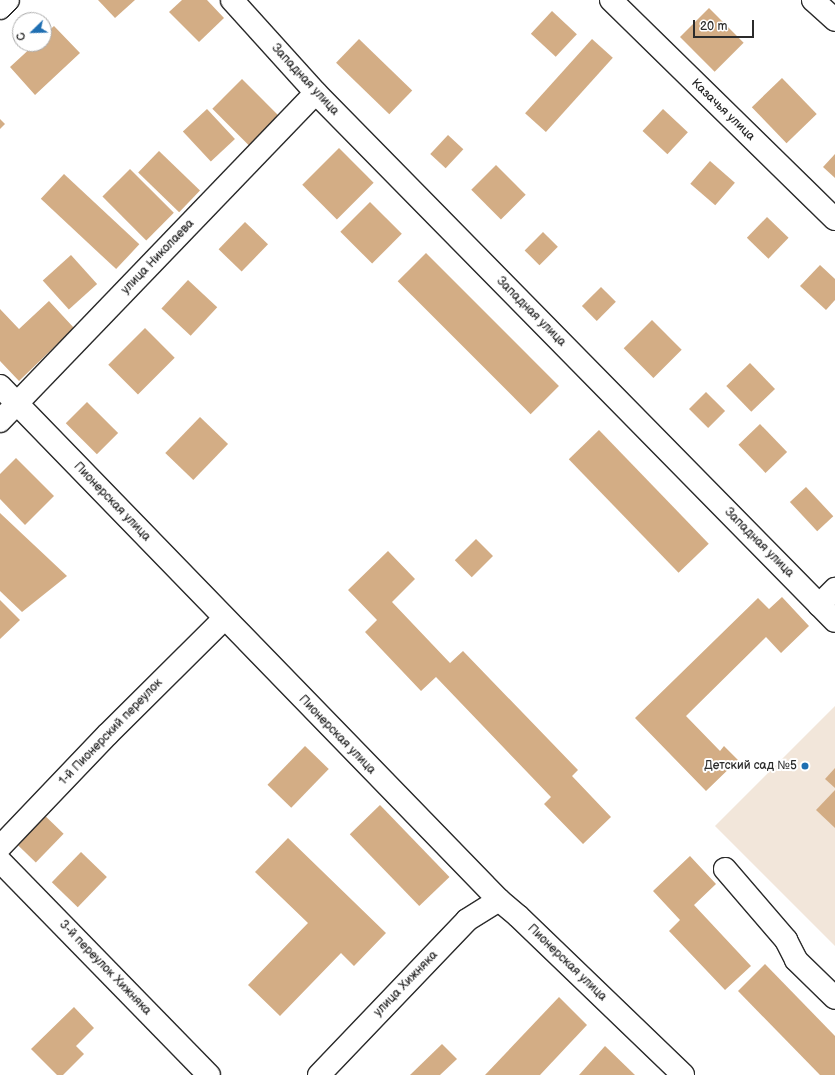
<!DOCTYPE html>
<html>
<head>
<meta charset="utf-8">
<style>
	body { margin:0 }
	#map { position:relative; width:835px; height:1075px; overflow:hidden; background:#fff; font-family:"Balsamiq Sans",sans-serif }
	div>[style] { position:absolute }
	.built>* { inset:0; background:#f2e6da }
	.building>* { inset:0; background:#d3ad85; transform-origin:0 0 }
	.roads { filter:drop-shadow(1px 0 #2b2b2b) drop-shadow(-1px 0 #2b2b2b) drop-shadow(0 1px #2b2b2b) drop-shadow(0 -1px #2b2b2b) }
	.minor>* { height:22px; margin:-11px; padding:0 11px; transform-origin:11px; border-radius:11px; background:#fff }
	.dots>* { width:11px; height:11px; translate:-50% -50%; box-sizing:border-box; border:2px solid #fff; border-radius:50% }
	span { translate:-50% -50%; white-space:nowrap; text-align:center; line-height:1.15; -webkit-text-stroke:4px #fff; paint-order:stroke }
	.street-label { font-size:12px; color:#2b2b2b }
	.poi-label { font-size:12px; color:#2b2b2b }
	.right { translate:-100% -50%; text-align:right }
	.north { position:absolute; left:12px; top:12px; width:40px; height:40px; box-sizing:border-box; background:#fff; border:1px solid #aaa; border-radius:50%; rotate:247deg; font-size:11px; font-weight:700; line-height:16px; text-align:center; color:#2b2b2b }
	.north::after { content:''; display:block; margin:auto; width:14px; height:18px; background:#1f6fb2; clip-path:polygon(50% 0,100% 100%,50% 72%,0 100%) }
	.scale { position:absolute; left:693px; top:20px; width:61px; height:18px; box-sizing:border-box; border:2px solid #2b2b2b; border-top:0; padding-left:5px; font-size:12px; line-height:14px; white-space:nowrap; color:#2b2b2b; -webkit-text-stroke:3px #fff; paint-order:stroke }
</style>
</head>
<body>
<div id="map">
	<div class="built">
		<div style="clip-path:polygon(835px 706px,835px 946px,715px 826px)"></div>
	</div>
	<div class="building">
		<div style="clip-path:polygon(98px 0,135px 0,115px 18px)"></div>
		<div style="clip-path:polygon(182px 0,207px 0,224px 18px,199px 42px,169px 12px)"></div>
		<div style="left:709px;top:8px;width:49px;height:41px;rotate:45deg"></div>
		<div style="left:552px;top:11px;width:34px;height:31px;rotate:43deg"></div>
		<div style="clip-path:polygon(54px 26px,80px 53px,35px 95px,10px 67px,35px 44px,44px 44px,44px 35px)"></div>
		<div style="left:359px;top:39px;width:74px;height:33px;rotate:44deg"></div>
		<div style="left:592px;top:39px;width:28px;height:100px;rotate:42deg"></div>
		<div style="left:782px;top:78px;width:50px;height:42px;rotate:46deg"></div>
		<div style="left:242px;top:79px;width:54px;height:42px;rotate:45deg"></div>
		<div style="left:207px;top:109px;width:41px;height:33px;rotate:47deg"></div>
		<div style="left:663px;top:109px;width:34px;height:30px;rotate:43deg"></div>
		<div style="clip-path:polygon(0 119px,5px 124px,0 129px)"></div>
		<div style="left:448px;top:135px;width:21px;height:26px;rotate:43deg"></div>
		<div style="left:339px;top:148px;width:49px;height:52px;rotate:45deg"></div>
		<div style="left:159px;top:151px;width:57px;height:30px;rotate:44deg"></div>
		<div style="clip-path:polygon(835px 154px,835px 178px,823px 167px)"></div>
		<div style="left:710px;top:161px;width:33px;height:30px;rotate:41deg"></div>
		<div style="left:496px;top:165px;width:42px;height:35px;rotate:45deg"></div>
		<div style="left:130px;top:169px;width:62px;height:39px;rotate:45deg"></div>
		<div style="left:64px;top:174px;width:103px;height:34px;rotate:43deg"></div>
		<div style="left:370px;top:202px;width:45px;height:42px;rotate:45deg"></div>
		<div style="left:767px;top:217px;width:30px;height:29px;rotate:44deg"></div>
		<div style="left:245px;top:222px;width:32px;height:38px;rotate:44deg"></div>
		<div style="left:543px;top:232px;width:21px;height:26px;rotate:45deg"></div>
		<div style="left:426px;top:253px;width:188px;height:40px;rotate:45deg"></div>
		<div style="left:71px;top:255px;width:39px;height:38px;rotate:48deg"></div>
		<div style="clip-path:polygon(820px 265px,835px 279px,835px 300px,826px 310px,800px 286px)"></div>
		<div style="left:188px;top:280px;width:40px;height:39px;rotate:43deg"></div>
		<div style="left:601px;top:287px;width:21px;height:27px;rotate:45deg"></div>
		<div style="clip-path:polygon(49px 301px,74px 328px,19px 381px,0 361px,0 309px,19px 329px)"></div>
		<div style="left:652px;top:320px;width:42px;height:40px;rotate:45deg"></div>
		<div style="left:145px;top:328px;width:42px;height:52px;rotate:45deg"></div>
		<div style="left:750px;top:363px;width:36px;height:33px;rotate:46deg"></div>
		<div style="left:706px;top:392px;width:27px;height:24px;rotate:45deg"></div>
		<div style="left:87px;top:402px;width:44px;height:30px;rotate:45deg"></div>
		<div style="left:200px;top:417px;width:39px;height:50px;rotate:44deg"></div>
		<div style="left:760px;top:424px;width:39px;height:30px;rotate:46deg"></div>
		<div style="left:599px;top:430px;width:158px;height:42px;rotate:46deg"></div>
		<div style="clip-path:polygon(16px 458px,54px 496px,25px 525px,0 499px,0 474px)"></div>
		<div style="left:806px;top:487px;width:40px;height:22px;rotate:47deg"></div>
		<div style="clip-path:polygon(0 513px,67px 576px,22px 612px,0 591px)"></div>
		<div style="left:476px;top:539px;width:24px;height:30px;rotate:45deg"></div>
		<div style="clip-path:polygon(388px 551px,415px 579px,392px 602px,450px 663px,463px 651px,578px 770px,572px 776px,611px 817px,583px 844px,544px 804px,551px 797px,436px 677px,421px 691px,365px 632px,377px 620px,348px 590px)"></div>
		<div style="clip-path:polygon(782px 597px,809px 626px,781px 653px,766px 637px,686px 716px,720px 751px,724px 746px,738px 760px,706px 791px,635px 718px,758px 598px,769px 609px)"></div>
		<div style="clip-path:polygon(0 600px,20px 620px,0 639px)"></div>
		<div style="left:305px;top:746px;width:33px;height:54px;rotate:44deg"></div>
		<div style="clip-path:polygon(835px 768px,835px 788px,825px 779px)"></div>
		<div style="clip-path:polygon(835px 790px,835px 828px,816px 810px)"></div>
		<div style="left:380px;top:805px;width:100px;height:42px;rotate:46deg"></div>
		<div style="left:37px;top:808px;width:37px;height:40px;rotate:44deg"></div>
		<div style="clip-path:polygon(288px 838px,386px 933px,354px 966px,341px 953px,280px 1016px,248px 985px,308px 923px,255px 872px)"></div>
		<div style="left:81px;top:852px;width:36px;height:42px;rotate:44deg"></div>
		<div style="clip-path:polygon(690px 856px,716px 884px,694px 905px,751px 966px,725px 990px,669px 931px,680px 920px,653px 891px)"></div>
		<div style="clip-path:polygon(765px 964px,835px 1036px,835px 1075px,820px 1075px,738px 991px)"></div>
		<div style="clip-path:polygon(559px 997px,587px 1025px,540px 1075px,485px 1075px)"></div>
		<div style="clip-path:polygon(74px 1007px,94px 1028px,76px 1046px,84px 1054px,63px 1075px,57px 1075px,31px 1049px)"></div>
		<div style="clip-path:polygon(442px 1044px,457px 1059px,440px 1075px,410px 1075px)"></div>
		<div style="clip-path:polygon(605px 1046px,635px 1075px,579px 1075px)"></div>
	</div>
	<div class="roads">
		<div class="minor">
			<div style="left:232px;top:0;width:125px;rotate:47.9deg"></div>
			<div style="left:316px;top:93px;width:740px;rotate:45.49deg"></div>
			<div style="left:611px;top:0;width:313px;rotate:44.4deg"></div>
			<div style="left:813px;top:0;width:30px;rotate:42deg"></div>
			<div style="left:0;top:8px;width:11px;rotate:-45deg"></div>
			<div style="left:0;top:386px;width:716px;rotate:45.85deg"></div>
			<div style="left:499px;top:900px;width:25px;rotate:40deg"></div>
			<div style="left:518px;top:916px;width:229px;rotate:43.9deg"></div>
			<div style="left:0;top:421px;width:455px;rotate:-46.1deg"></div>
			<div style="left:819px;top:605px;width:23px;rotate:-45deg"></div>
			<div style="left:0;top:847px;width:156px;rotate:-46.3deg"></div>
			<div style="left:108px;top:734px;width:163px;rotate:-44.8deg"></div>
			<div style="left:0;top:861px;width:299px;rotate:45.7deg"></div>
			<div style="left:725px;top:869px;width:94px;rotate:49.3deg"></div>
			<div style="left:786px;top:940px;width:22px;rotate:63deg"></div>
			<div style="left:796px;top:960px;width:54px;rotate:44.3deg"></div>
			<div style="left:319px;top:1075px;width:214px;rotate:-46.3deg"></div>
			<div style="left:467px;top:920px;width:38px;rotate:-32deg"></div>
		</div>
	</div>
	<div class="dots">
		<div style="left:805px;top:766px;background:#1f6fb2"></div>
	</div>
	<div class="street-label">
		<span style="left:305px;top:80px;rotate:47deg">Западная улица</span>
		<span style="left:723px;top:110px;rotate:44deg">Казачья улица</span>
		<span style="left:158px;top:257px;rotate:-46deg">улица Николаева</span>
		<span style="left:531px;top:312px;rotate:45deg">Западная улица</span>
		<span style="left:112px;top:502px;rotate:46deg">Пионерская улица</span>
		<span style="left:759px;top:543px;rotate:45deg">Западная улица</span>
		<span style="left:111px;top:732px;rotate:-46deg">1-й Пионерский переулок</span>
		<span style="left:337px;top:735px;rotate:46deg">Пионерская улица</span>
		<span style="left:567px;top:963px;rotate:44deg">Пионерская улица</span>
		<span style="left:105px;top:968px;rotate:46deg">3-й переулок Хижняка</span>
		<span style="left:406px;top:984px;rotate:-46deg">улица Хижняка</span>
	</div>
	<div class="poi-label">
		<span class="right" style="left:797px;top:766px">Детский сад №5</span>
	</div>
	<div class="north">С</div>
	<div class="scale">20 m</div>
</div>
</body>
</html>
